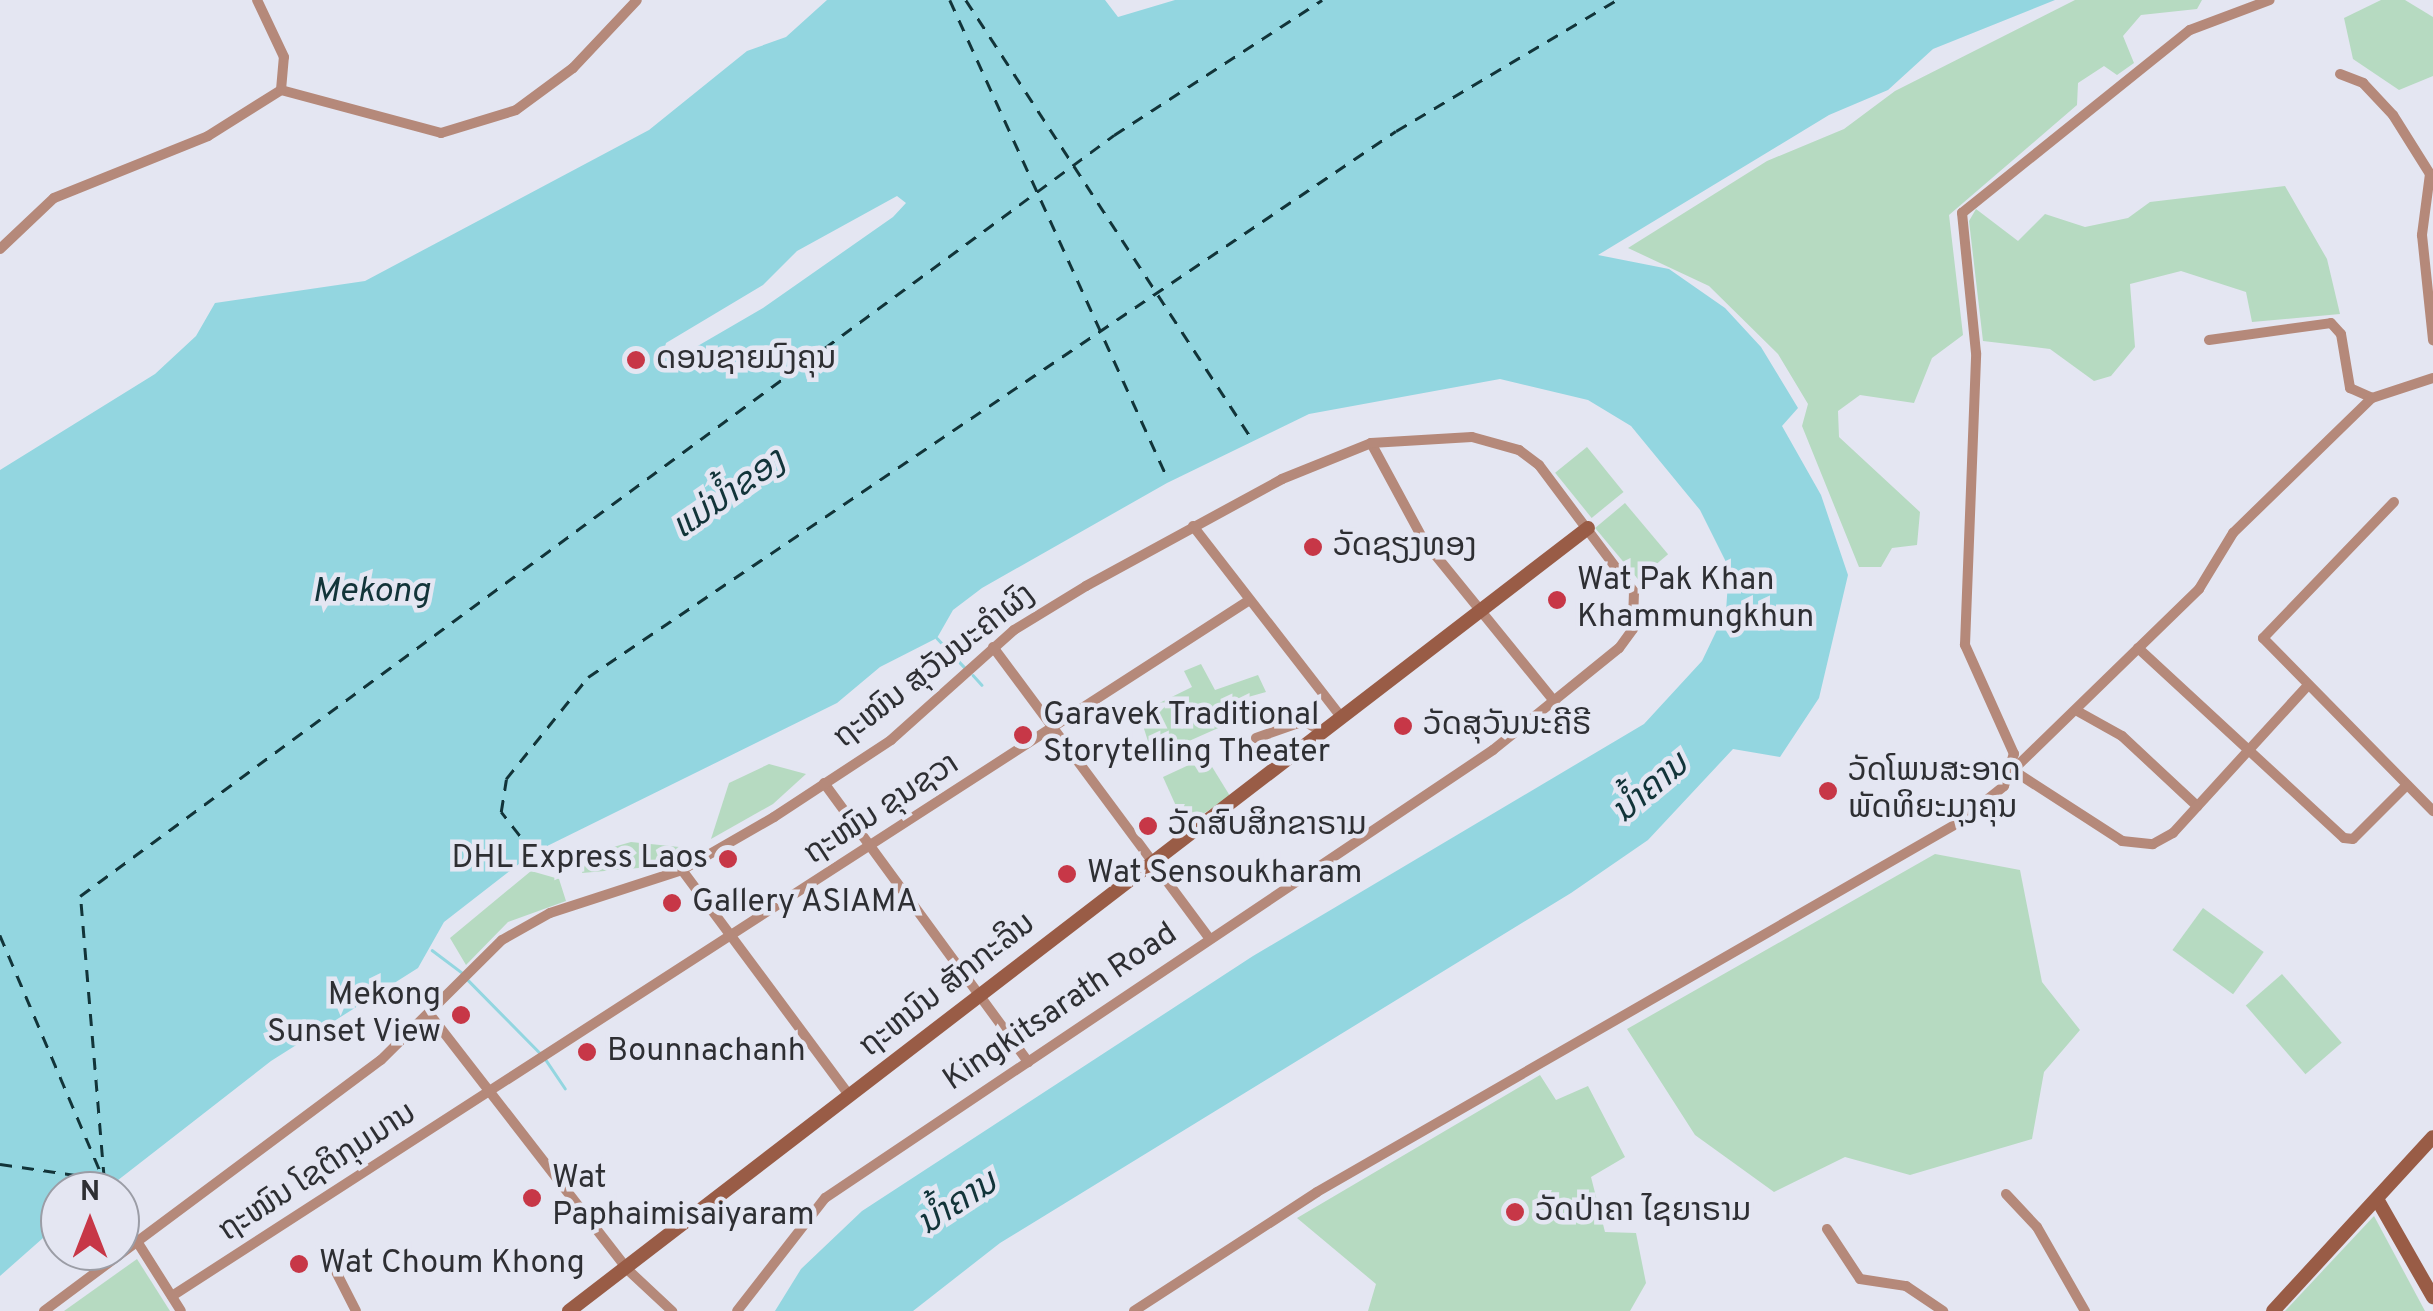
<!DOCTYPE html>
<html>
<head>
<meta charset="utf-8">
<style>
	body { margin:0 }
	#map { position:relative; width:2433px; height:1311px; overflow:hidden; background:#e4e6f2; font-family:Overpass,"Noto Sans Lao",sans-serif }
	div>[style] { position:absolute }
	.green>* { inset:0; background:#b6dac1; transform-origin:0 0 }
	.water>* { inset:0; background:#93d6e0 }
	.stream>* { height:2.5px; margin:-1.25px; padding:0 1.25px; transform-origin:1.25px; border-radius:1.25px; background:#93d6e0 }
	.ferry>* { height:2.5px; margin-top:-1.25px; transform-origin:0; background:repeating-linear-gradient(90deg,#123439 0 12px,transparent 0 22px) }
	.street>* { height:10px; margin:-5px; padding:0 5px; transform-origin:5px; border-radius:5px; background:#b5897a }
	.secondary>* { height:14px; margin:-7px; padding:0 7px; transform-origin:7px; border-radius:7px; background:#995c46 }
	.dots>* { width:28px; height:28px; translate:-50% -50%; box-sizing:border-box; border:5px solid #e4e6f2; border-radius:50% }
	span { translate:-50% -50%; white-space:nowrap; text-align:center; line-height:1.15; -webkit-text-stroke:9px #e4e6f2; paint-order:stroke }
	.poi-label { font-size:32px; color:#2e2f33 }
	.left { translate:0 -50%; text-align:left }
	.right { translate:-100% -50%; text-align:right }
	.street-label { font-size:32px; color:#2e2f33 }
	.water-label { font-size:35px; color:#123439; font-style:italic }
	.north { position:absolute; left:40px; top:1171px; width:100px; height:100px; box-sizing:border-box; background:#e4e6f2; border:2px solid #9b9da6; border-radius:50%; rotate:0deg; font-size:28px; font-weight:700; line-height:40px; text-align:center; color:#2e2f33 }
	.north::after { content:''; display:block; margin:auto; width:35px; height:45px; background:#c73747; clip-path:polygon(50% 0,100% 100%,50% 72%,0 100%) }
</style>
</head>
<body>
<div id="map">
	<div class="green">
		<div style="clip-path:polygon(2075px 0,2202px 0,2197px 9px,2141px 15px,2123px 36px,2134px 63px,2117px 75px,2104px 66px,2078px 83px,2077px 105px,1949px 215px,1963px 335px,1932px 358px,1914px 403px,1860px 395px,1838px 411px,1839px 437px,1920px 512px,1917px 545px,1892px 548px,1881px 567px,1859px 567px,1802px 426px,1808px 404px,1778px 354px,1709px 286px,1628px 248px,1767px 161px,1844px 129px,1895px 91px)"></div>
		<div style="clip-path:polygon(2381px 0,2405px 0,2433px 17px,2433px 76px,2399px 90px,2353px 59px,2344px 18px)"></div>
		<div style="clip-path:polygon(2285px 186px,2327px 259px,2340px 314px,2252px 322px,2246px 292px,2181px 271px,2130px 284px,2135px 347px,2111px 376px,2094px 381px,2050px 349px,1983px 341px,1969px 221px,1976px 209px,2018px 241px,2045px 214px,2085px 227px,2128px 218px,2150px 202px)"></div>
		<div style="left:1587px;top:447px;width:58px;height:41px;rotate:51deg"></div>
		<div style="left:1625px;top:503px;width:67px;height:39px;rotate:50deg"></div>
		<div style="clip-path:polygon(1201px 664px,1215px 690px,1258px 675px,1266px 692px,1216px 706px,1225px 725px,1153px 757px,1139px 713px,1192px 687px,1184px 671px)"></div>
		<div style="clip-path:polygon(1206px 757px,1230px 796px,1185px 826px,1163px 777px)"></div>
		<div style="clip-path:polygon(769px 764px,806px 774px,773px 804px,711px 839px,729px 783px)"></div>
		<div style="clip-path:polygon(631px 842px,689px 848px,661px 866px,582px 873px,589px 854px)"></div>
		<div style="clip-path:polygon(1935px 854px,2020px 870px,2042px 982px,2080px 1030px,2044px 1072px,2032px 1139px,1910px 1175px,1845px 1157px,1774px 1192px,1695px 1135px,1627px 1029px)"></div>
		<div style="clip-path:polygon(531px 871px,559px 879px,566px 901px,508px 922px,466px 965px,450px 938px)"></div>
		<div style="left:2203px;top:908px;width:75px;height:52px;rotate:36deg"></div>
		<div style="left:2282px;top:974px;width:91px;height:48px;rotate:49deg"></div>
		<div style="clip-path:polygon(1540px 1075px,1556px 1100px,1588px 1086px,1625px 1157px,1591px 1177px,1605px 1232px,1636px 1233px,1646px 1283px,1630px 1311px,1368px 1311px,1376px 1284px,1297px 1218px)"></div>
		<div style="clip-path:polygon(2374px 1216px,2425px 1311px,2285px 1311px)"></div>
		<div style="clip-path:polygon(137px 1259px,170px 1311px,64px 1311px)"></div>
	</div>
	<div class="water">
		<div style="clip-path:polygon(evenodd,827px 0,1105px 0,1118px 17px,1175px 0,2055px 0,1933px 49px,1888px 90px,1829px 115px,1598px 255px,1669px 269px,1725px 308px,1761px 347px,1798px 408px,1782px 426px,1821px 495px,1848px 575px,1819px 698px,1780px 757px,1733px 749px,1648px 840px,1571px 893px,1000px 1243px,913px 1311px,775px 1311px,801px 1269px,862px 1211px,1253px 956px,1644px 724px,1702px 661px,1726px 611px,1729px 568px,1700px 510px,1631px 426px,1588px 400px,1500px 379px,1309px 414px,1167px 483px,982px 588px,953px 610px,937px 638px,880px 667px,837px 703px,533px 853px,444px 922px,418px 968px,271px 1061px,104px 1191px,60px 1191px,60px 1223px,0 1276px,0 470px,155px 374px,196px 336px,215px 303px,365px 281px,649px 130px,747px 51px,786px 37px,827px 0,897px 196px,906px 203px,893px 217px,763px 308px,677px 358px,662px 358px,666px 343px,763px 285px,797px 251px,897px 196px)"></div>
	</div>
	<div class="stream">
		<div style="left:937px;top:638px;width:44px;rotate:46.8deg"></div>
		<div style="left:973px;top:675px;width:13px;rotate:48deg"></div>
		<div style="left:432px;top:950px;width:38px;rotate:37deg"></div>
		<div style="left:467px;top:979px;width:105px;rotate:45.4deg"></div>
		<div style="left:546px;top:1060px;width:34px;rotate:56deg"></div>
	</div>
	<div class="ferry">
		<div style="left:950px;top:0;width:526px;rotate:65.53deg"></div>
		<div style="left:966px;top:0;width:520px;rotate:56.92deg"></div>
		<div style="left:533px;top:853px;width:52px;rotate:-128deg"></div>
		<div style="left:501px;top:812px;width:33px;rotate:-81deg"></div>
		<div style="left:506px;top:779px;width:131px;rotate:-51.2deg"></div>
		<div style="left:588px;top:677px;width:975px;rotate:-34.05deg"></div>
		<div style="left:1396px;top:131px;width:257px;rotate:-30.7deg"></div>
		<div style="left:0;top:935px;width:259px;rotate:67deg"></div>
		<div style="left:0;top:1164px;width:104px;rotate:8.3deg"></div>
		<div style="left:104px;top:1179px;width:284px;rotate:-94.8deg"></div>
		<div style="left:80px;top:896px;width:1284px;rotate:-36.35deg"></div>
		<div style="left:1114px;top:135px;width:248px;rotate:-33deg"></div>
	</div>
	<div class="street">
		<div style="left:2340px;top:74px;width:25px;rotate:21deg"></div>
		<div style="left:2363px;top:83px;width:44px;rotate:46.8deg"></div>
		<div style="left:2393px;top:115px;width:70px;rotate:57.9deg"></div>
		<div style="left:2430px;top:174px;width:62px;rotate:97.5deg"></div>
		<div style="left:2422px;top:235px;width:106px;rotate:84deg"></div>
		<div style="left:281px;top:90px;width:166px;rotate:15deg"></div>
		<div style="left:441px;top:133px;width:78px;rotate:-17deg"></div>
		<div style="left:516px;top:110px;width:71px;rotate:-36.4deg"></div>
		<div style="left:573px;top:68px;width:93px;rotate:-46.7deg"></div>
		<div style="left:0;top:249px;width:74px;rotate:-43.4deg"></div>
		<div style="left:54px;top:198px;width:166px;rotate:-21.9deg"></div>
		<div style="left:208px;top:136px;width:86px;rotate:-32.2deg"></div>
		<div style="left:281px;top:90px;width:33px;rotate:-85deg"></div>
		<div style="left:284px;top:57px;width:63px;rotate:-115.3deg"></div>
		<div style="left:2209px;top:340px;width:123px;rotate:-7.9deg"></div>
		<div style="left:2331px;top:323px;width:15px;rotate:48deg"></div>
		<div style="left:2341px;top:334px;width:55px;rotate:80.5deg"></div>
		<div style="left:2350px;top:388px;width:24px;rotate:24deg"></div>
		<div style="left:1371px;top:443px;width:111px;rotate:61.6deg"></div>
		<div style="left:1424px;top:541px;width:208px;rotate:50.9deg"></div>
		<div style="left:2394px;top:502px;width:189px;rotate:133.9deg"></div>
		<div style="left:2263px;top:638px;width:243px;rotate:45.5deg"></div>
		<div style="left:1193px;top:526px;width:243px;rotate:52.2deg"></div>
		<div style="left:993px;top:647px;width:362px;rotate:53.4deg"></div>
		<div style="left:2138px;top:648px;width:280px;rotate:42.7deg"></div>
		<div style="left:2344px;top:838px;width:9px;rotate:6deg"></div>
		<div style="left:2353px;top:839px;width:76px;rotate:-45deg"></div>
		<div style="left:2079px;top:712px;width:49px;rotate:29.2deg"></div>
		<div style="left:2122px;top:736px;width:103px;rotate:43deg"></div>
		<div style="left:1256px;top:738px;width:51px;rotate:-19.5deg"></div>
		<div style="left:1304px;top:721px;width:21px;rotate:31deg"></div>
		<div style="left:2015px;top:768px;width:257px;rotate:-44.2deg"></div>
		<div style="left:2199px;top:589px;width:66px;rotate:-58.7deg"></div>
		<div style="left:2233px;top:533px;width:194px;rotate:-44.2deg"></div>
		<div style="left:2372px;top:398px;width:64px;rotate:-18.2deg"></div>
		<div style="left:2014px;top:771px;width:129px;rotate:32.9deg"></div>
		<div style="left:2122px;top:841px;width:31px;rotate:6deg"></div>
		<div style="left:2153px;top:844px;width:23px;rotate:-29deg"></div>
		<div style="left:2173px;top:833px;width:199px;rotate:-47.6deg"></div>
		<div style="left:824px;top:783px;width:346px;rotate:53.8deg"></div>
		<div style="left:682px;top:870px;width:282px;rotate:53.4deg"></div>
		<div style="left:431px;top:1016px;width:320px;rotate:52.2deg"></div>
		<div style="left:627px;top:1269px;width:62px;rotate:43deg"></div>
		<div style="left:2006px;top:1194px;width:45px;rotate:46.8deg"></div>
		<div style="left:2037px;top:1227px;width:97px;rotate:60.3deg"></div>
		<div style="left:1827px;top:1229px;width:60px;rotate:56.6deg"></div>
		<div style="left:1860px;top:1279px;width:47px;rotate:8.7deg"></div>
		<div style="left:1906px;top:1286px;width:45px;rotate:34deg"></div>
		<div style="left:138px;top:1243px;width:80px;rotate:57.7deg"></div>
		<div style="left:330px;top:1260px;width:57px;rotate:63deg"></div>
		<div style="left:172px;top:1296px;width:1281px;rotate:-32.86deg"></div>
		<div style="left:44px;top:1311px;width:420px;rotate:-36.7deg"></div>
		<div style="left:381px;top:1060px;width:170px;rotate:-44.8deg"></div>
		<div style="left:502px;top:940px;width:55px;rotate:-29.4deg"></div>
		<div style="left:550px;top:913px;width:139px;rotate:-18deg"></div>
		<div style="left:682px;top:870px;width:106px;rotate:-29.9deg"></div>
		<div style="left:774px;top:817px;width:140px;rotate:-33.3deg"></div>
		<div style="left:891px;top:740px;width:165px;rotate:-41.8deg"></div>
		<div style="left:1014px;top:630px;width:84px;rotate:-31.4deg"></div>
		<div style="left:1086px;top:586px;width:223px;rotate:-28.6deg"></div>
		<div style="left:1282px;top:479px;width:96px;rotate:-22deg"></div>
		<div style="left:1371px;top:443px;width:101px;rotate:-3.4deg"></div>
		<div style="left:1472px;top:437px;width:49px;rotate:15.5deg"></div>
		<div style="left:1519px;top:450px;width:25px;rotate:37deg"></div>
		<div style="left:1539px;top:465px;width:159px;rotate:53.2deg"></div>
		<div style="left:1634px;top:592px;width:37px;rotate:92deg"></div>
		<div style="left:1633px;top:629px;width:24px;rotate:126deg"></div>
		<div style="left:1619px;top:648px;width:162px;rotate:141deg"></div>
		<div style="left:1493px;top:750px;width:804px;rotate:146.15deg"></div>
		<div style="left:825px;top:1198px;width:143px;rotate:127.9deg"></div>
		<div style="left:1134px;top:1311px;width:218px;rotate:-33deg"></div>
		<div style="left:1317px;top:1192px;width:740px;rotate:-29.93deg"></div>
		<div style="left:1958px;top:823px;width:59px;rotate:-38.8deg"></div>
		<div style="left:2004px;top:786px;width:34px;rotate:-73deg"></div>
		<div style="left:2014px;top:754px;width:120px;rotate:-114.2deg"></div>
		<div style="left:1965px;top:645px;width:292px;rotate:-87.8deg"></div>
		<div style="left:1976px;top:353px;width:141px;rotate:-95.7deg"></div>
		<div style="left:1962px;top:213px;width:292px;rotate:-38.8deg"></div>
		<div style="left:2190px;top:30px;width:85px;rotate:-20.6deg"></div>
	</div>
	<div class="secondary">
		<div style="left:2377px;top:1199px;width:113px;rotate:60.3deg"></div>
		<div style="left:569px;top:1311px;width:1285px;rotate:-37.54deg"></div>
		<div style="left:2273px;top:1311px;width:236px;rotate:-47.4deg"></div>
	</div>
	<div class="dots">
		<div style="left:636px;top:360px;background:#c73747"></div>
		<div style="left:1313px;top:547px;background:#c73747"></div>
		<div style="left:1557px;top:600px;background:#c73747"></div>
		<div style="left:1403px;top:726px;background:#c73747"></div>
		<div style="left:1023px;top:735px;background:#c73747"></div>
		<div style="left:1828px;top:791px;background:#c73747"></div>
		<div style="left:1148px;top:826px;background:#c73747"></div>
		<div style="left:728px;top:859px;background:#c73747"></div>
		<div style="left:1067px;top:874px;background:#c73747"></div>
		<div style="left:672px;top:903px;background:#c73747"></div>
		<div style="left:461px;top:1015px;background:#c73747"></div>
		<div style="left:587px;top:1052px;background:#c73747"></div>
		<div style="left:532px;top:1198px;background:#c73747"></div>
		<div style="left:1515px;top:1212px;background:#c73747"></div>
		<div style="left:299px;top:1264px;background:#c73747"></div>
	</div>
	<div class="poi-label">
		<span class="left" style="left:656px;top:360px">ດອນຊາຍມົງຄຸນ</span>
		<span class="left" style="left:1333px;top:547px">ວັດຊຽງທອງ</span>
		<span class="left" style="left:1577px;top:600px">Wat Pak Khan<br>Khammungkhun</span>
		<span class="left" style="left:1043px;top:735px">Garavek Traditional<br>Storytelling Theater</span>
		<span class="left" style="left:1423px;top:726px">ວັດສຸວັນນະຄີຣີ</span>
		<span class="left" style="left:1848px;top:791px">ວັດໂພນສະອາດ<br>ພັດທິຍະມຸງຄຸນ</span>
		<span class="left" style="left:1168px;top:826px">ວັດສົບສິກຂາຣາມ</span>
		<span class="right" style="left:708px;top:859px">DHL Express Laos</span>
		<span class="left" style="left:1087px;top:874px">Wat Sensoukharam</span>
		<span class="left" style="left:692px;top:903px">Gallery ASIAMA</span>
		<span class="right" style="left:441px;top:1015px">Mekong<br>Sunset View</span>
		<span class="left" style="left:607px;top:1052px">Bounnachanh</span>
		<span class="left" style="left:552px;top:1198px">Wat<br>Paphaimisaiyaram</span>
		<span class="left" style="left:1535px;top:1212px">ວັດປ່າຄາ ໄຊຍາຣາມ</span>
		<span class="left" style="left:319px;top:1264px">Wat Choum Khong</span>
	</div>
	<div class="street-label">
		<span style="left:935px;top:667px;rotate:-38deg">ຖະໜົນ ສຸວັນນະຄໍາຜົງ</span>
		<span style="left:882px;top:810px;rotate:-33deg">ຖະໜົນ ຂຸນຊວາ</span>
		<span style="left:948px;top:986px;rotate:-38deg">ຖະຫນົນ ສັກກະລິນ</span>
		<span style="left:1061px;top:1008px;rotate:-34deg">Kingkitsarath Road</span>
		<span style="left:318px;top:1173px;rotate:-33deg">ຖະໜົນ ໂຊຕິກຸມມານ</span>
	</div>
	<div class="water-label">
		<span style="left:729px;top:495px;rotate:-35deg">ແມ່ນ້ຳຂອງ</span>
		<span style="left:371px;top:592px">Mekong</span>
		<span style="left:1651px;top:789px;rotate:-40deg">ນ້ຳຄານ</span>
		<span style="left:958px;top:1204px;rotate:-33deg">ນ້ຳຄານ</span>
	</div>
	<div class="north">N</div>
</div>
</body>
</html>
